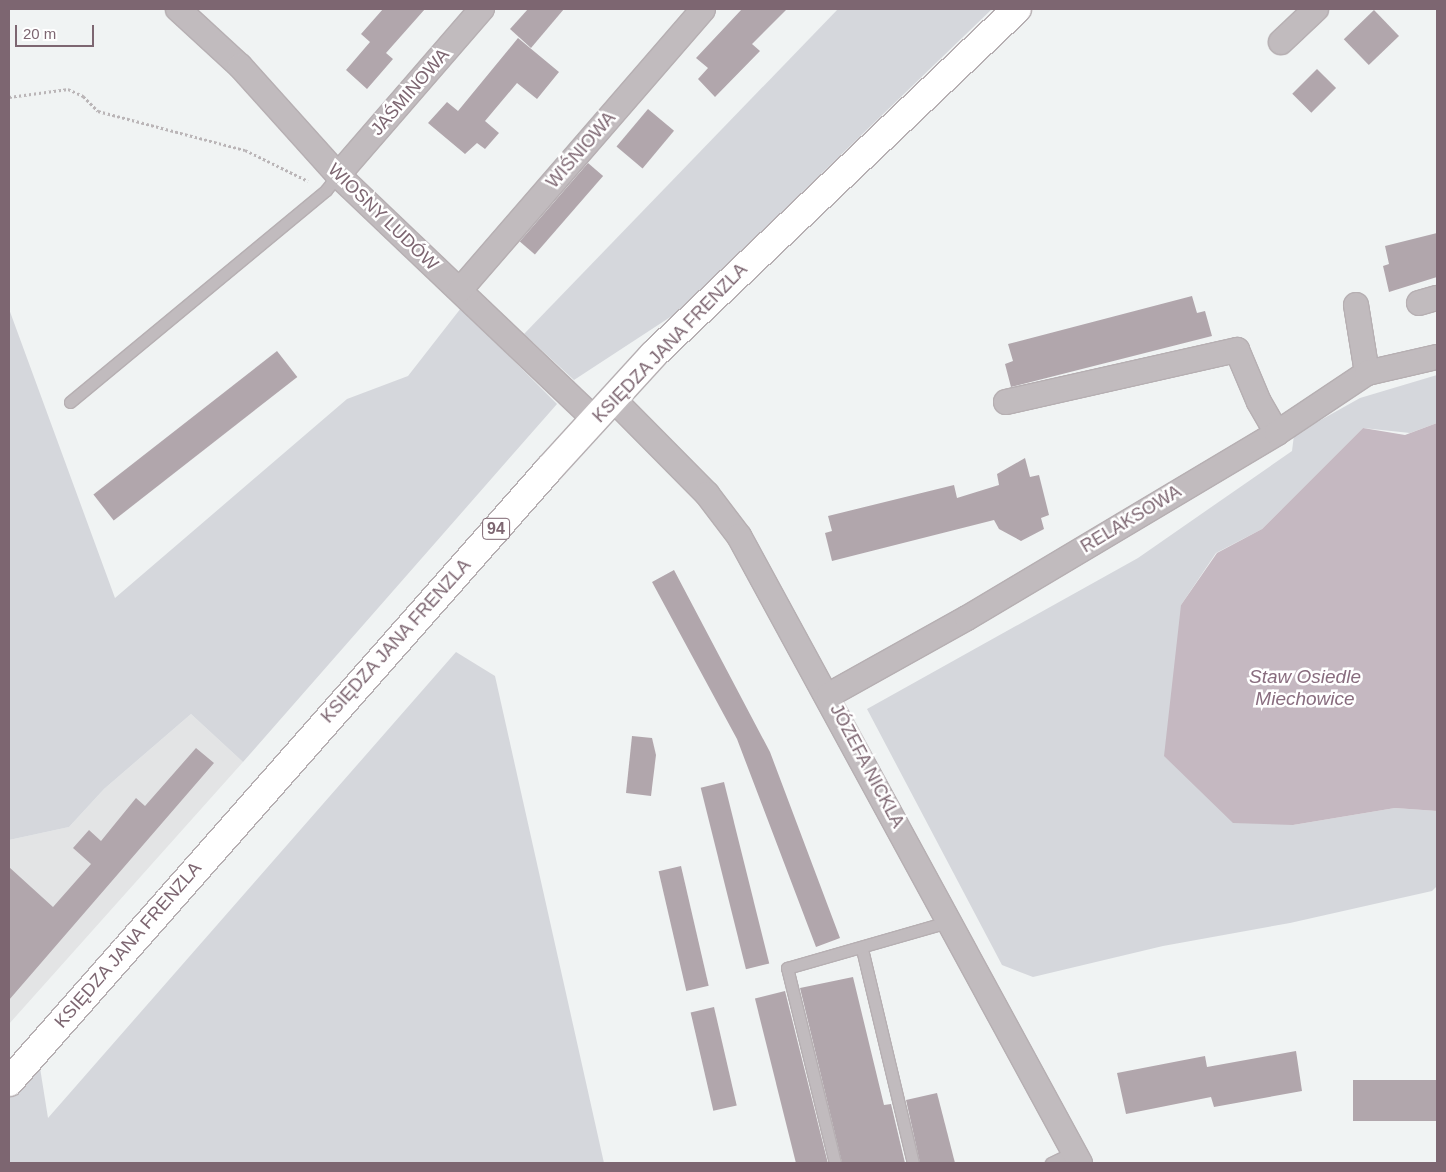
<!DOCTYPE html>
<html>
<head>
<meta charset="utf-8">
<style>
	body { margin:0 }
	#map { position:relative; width:1446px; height:1172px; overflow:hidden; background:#f0f3f3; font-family:Arial,sans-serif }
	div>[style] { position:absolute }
	.built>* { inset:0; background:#e3e4e5 }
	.green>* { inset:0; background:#d5d7dc }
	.water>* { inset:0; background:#c5b8c1 }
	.building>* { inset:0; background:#b1a6ac; transform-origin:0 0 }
	.path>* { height:3px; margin-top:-1.5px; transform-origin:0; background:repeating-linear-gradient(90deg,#bab5b7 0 2.5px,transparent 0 5px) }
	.roads { filter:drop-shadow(1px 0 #b6afb2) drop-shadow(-1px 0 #b6afb2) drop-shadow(0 1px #b6afb2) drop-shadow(0 -1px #b6afb2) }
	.service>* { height:11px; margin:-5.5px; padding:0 5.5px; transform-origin:5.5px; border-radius:5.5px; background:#c1bbbe }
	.minor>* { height:24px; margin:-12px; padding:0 12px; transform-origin:12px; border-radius:12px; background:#c1bbbe }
	.primary>* { height:28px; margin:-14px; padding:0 14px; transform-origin:14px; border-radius:14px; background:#fff }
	span { translate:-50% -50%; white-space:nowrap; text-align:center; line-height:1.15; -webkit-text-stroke:5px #fff; paint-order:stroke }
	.shield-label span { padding:1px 4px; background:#fff; border:1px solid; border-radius:4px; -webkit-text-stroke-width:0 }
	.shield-label { font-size:16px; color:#7d6671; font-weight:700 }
	.street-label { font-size:18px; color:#7d6671 }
	.water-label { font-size:19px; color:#886c7e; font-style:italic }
	.frame { position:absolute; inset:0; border:10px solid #7d6671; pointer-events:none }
	.scale { position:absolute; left:15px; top:25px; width:79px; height:22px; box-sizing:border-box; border:2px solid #7d6671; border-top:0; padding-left:6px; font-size:15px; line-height:18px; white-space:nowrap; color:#7d6671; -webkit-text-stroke:4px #fff; paint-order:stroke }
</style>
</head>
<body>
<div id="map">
	<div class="built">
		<div style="clip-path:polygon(191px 714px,243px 762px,9px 1024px,9px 840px,69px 827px,104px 789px)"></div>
	</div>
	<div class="green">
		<div style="clip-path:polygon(838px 9px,992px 9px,678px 312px,574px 380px,524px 334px)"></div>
		<div style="clip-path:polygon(461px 308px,557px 404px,243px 762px,191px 714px,104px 789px,69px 827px,9px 840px,9px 309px,115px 598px,347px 399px,408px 376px)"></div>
		<div style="clip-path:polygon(1437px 375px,1437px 423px,1410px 433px,1363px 428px,1262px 529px,1216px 553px,1181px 605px,1293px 825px,1395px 808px,1437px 811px,1437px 886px,1432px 891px,1290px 923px,1163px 946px,1033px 977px,1002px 965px,867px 709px,1138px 558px,1292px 451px,1294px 435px,1360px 398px)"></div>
		<div style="clip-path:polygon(456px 652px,495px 676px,604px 1163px,9px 1163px,9px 1082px,37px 1049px,48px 1118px)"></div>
	</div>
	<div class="water">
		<div style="clip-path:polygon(1437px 423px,1437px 811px,1395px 808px,1293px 825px,1233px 823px,1164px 756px,1181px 605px,1217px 553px,1262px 529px,1363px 428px,1405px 435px)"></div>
	</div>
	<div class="building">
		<div style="clip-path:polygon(383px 9px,425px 9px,386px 53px,393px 59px,367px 89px,346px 70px,370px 42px,361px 34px)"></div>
		<div style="clip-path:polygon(528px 9px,564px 9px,531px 48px,510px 29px)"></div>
		<div style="clip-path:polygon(742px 9px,787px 9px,752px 44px,760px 51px,715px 97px,698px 79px,708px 68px,696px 58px)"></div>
		<div style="left:1374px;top:10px;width:36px;height:42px;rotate:46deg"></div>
		<div style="clip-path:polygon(518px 38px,559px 72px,537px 99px,517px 83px,485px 121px,499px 133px,485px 149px,477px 143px,465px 154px,428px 123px,447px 102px,458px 111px)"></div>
		<div style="left:1317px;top:69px;width:27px;height:35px;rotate:45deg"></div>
		<div style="left:648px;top:109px;width:34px;height:49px;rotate:40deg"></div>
		<div style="left:588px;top:163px;width:20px;height:104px;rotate:41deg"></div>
		<div style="clip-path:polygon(1437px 233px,1437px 277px,1389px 292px,1383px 266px,1389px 264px,1385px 246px)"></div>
		<div style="clip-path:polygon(1192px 296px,1197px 313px,1205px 311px,1212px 336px,1011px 387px,1005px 364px,1013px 361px,1008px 344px)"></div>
		<div style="left:277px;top:351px;width:33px;height:233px;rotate:52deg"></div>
		<div style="clip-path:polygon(1025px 458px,1030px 477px,1039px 475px,1049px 515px,1041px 518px,1044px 529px,1021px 541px,999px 529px,994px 520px,832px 561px,825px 533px,832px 531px,828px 516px,954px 485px,957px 498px,999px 485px,997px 474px)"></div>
		<div style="clip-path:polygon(674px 570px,770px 752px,840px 938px,816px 947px,737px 739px,652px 582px)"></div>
		<div style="clip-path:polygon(632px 736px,652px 738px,656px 755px,651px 796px,626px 793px)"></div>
		<div style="clip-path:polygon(196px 748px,214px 763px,9px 1000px,9px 867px,53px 907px,91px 864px,73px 848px,89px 830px,101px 841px,136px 798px,145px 806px)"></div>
		<div style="left:724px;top:782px;width:187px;height:24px;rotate:76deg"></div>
		<div style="left:681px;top:866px;width:123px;height:23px;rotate:77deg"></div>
		<div style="clip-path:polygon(853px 977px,884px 1105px,891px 1104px,905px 1163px,842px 1163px,800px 988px)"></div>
		<div style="left:785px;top:991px;width:177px;height:31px;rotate:76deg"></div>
		<div style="left:714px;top:1007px;width:101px;height:24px;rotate:77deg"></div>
		<div style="clip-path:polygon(1296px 1051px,1302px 1091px,1214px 1107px,1211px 1097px,1126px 1114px,1117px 1073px,1205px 1056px,1207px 1067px)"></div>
		<div style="left:1437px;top:1080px;width:41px;height:84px;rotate:90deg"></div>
		<div style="clip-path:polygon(937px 1093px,955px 1163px,920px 1163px,906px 1100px)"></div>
	</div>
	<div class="path">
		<div style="left:9px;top:97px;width:60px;rotate:-7.7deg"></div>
		<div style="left:68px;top:89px;width:17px;rotate:25deg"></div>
		<div style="left:83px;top:96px;width:21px;rotate:45deg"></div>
		<div style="left:98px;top:111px;width:152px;rotate:14.9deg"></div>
		<div style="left:245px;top:150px;width:70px;rotate:26.2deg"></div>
	</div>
	<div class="roads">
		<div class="service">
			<div style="left:70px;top:402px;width:332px;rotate:-39.6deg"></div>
			<div style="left:326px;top:190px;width:19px;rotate:-51deg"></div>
			<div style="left:862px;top:949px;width:220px;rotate:76.6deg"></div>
			<div style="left:835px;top:1163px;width:201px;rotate:-103.8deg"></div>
			<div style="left:787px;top:968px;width:171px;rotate:-16deg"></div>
			<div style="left:1051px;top:1163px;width:25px;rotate:-26deg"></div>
		</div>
		<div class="minor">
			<div style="left:178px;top:9px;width:84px;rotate:42.6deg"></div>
			<div style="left:240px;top:66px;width:147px;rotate:48deg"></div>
			<div style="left:338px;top:175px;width:354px;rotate:43.6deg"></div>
			<div style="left:1281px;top:42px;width:48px;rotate:-43.3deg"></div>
			<div style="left:338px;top:175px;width:220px;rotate:-49.1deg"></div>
			<div style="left:460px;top:290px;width:371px;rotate:-49.1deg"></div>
			<div style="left:1419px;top:303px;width:19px;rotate:-16deg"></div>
			<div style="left:1356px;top:305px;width:69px;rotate:80.8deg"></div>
			<div style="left:613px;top:399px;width:134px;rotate:45.3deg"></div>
			<div style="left:707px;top:494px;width:53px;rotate:52.7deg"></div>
			<div style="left:739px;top:536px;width:714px;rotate:61.46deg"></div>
			<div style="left:1006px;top:402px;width:237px;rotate:-12.7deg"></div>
			<div style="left:1237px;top:350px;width:56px;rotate:67.1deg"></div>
			<div style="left:1259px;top:402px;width:36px;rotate:60deg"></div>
			<div style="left:829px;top:695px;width:158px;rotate:-29.2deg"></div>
			<div style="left:967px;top:618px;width:361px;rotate:-30.8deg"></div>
			<div style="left:1277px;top:433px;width:108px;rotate:-33.7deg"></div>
			<div style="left:1367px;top:373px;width:72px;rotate:-12.9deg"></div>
		</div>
		<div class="primary">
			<div style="left:9px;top:1082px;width:817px;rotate:-48.62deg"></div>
			<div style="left:549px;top:469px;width:154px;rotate:-47.6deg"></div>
			<div style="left:653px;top:355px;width:502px;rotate:-43.55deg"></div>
		</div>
	</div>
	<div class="shield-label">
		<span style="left:496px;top:529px">94</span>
	</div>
	<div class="street-label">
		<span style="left:410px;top:92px;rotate:-49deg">JAŚMINOWA</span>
		<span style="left:581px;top:150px;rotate:-49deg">WIŚNIOWA</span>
		<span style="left:383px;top:217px;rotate:44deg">WIOSNY LUDÓW</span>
		<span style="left:670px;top:343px;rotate:-46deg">KSIĘDZA JANA FRENZLA</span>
		<span style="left:1131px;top:519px;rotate:-31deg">RELAKSOWA</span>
		<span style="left:396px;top:641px;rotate:-48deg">KSIĘDZA JANA FRENZLA</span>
		<span style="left:867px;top:766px;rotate:62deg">JÓZEFA NICKLA</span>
		<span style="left:128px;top:945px;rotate:-49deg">KSIĘDZA JANA FRENZLA</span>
	</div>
	<div class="water-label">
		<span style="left:1305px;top:688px">Staw Osiedle<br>Miechowice</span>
	</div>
	<div class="frame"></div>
	<div class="scale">20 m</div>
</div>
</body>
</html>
